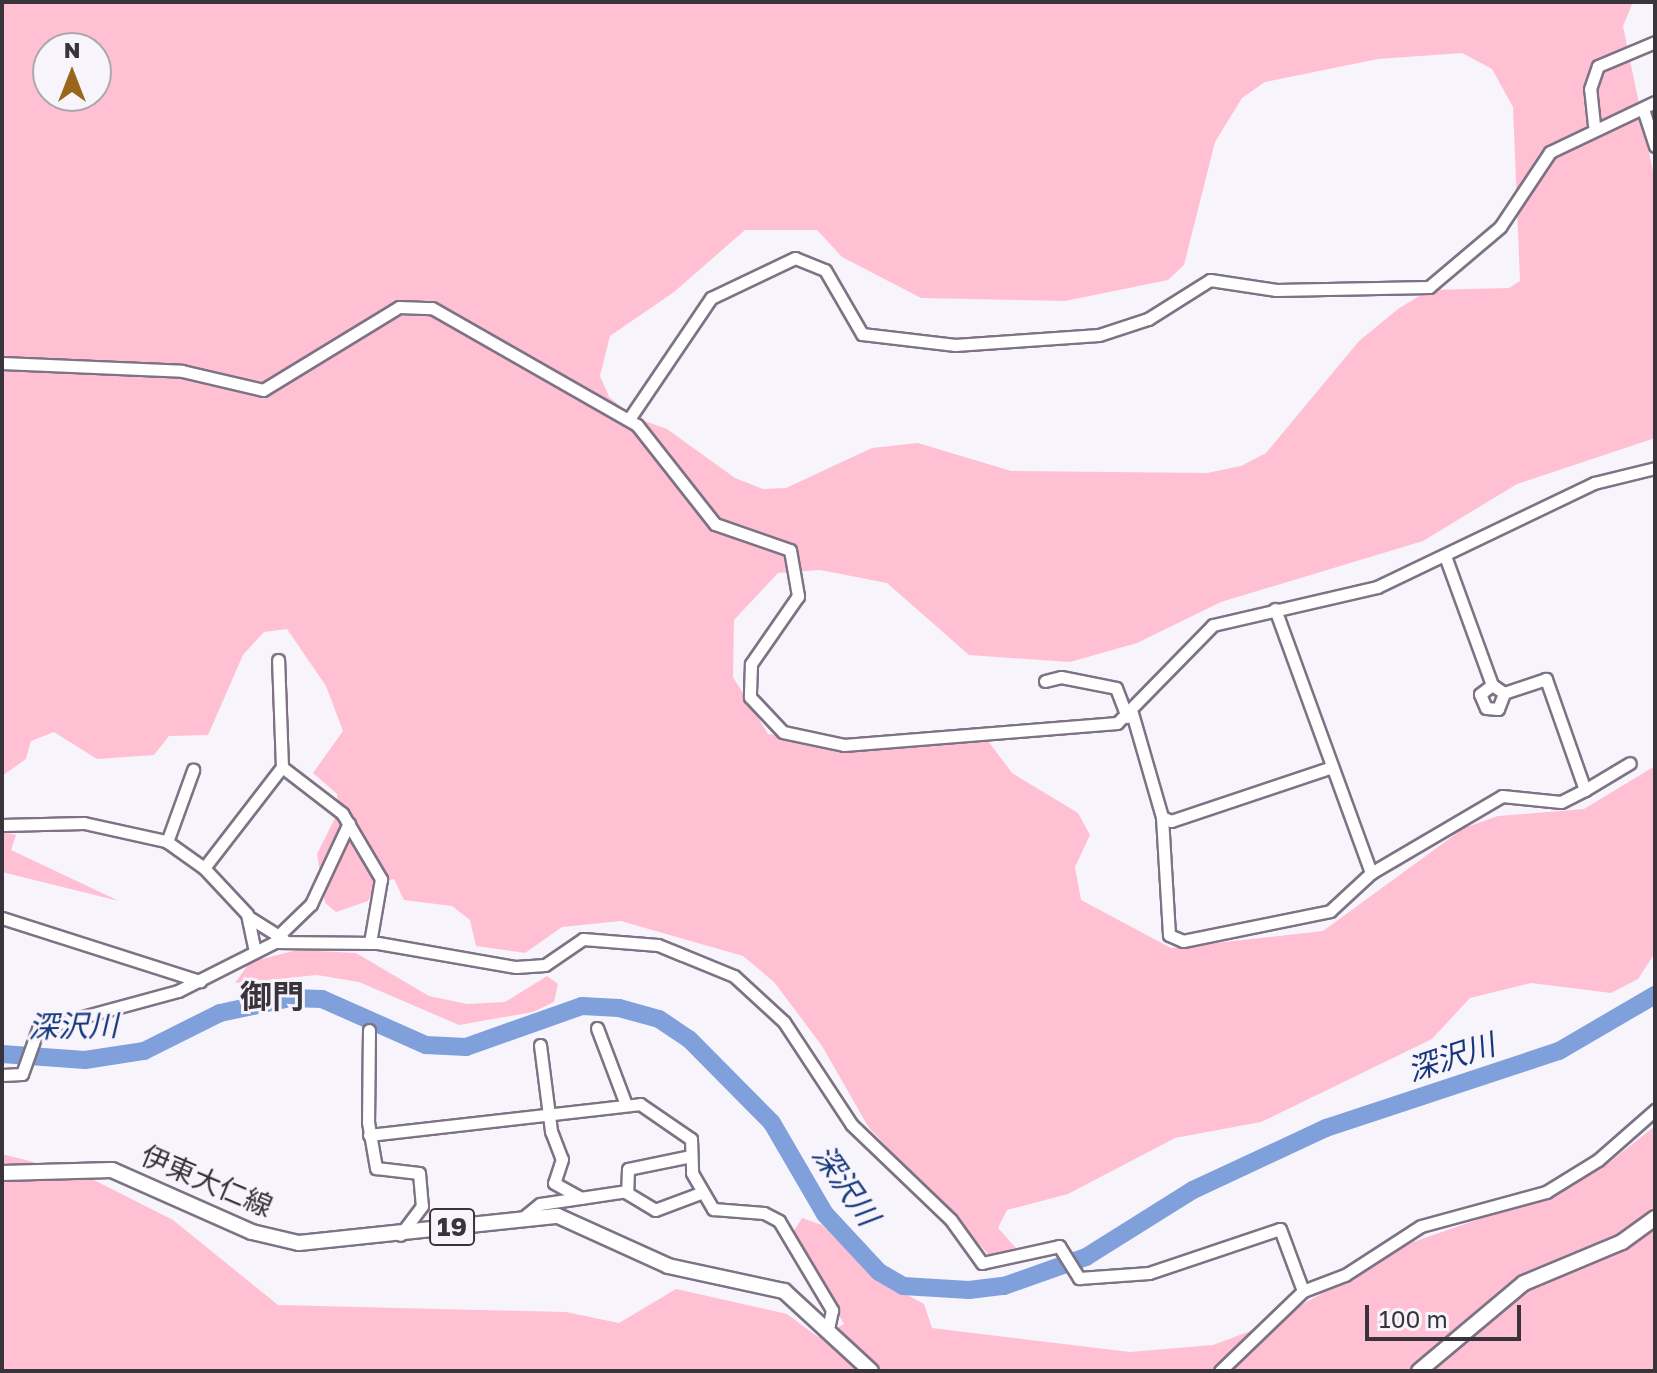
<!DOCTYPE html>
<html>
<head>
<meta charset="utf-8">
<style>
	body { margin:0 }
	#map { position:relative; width:1657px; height:1373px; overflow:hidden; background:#f8f4fc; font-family:"Golos Text","Noto Sans JP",sans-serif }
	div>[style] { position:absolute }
	.green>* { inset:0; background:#ffc0d4 }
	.river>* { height:18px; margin:-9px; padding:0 9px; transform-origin:9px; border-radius:9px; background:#7fa0db }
	.roads { filter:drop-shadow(2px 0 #7d7385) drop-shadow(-2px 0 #7d7385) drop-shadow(0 2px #7d7385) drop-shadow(0 -2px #7d7385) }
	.minor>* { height:11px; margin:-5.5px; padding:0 5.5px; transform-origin:5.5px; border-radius:5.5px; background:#fff }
	.major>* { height:14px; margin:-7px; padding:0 7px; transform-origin:7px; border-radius:7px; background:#fff }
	span { translate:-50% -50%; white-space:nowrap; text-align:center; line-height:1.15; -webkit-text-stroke:6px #f8f4fc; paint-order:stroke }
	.shield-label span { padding:2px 6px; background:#f8f4fc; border:2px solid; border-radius:6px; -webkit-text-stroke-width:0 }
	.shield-label { font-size:26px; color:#39343c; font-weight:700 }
	.street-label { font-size:28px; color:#39343c }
	.water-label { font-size:30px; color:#15387d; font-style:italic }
	.quarter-label { font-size:32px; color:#39343c; font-weight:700 }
	.frame { position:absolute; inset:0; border:4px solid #39343c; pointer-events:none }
	.north { position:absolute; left:32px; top:32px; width:80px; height:80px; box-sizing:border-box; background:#f8f4fc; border:2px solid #aca7af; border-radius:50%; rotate:0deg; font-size:22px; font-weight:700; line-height:32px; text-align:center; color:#39343c }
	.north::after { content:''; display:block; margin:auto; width:28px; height:36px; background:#9a661c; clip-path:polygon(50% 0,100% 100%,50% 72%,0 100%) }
	.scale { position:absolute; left:1365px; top:1305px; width:156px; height:36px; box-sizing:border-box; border:4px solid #39343c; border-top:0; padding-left:10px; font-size:24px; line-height:28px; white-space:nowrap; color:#39343c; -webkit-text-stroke:6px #f8f4fc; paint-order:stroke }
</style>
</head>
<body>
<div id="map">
	<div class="green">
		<div style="clip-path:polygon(evenodd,2px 2px,1633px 2px,1623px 26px,1655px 181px,1655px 438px,1517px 484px,1423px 541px,1221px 602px,1137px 643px,1070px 662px,969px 655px,887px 583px,820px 570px,778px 573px,734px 620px,733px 677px,768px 734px,834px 744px,975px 735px,988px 741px,1012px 773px,1078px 813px,1090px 835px,1075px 867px,1081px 900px,1171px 948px,1323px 931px,1464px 828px,1498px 816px,1584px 809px,1655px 766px,1655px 953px,1638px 979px,1611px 993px,1531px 983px,1470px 998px,1432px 1039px,1261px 1122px,1175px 1138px,1068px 1194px,1007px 1210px,998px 1228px,1016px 1248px,989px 1255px,869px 1128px,822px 1046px,774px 982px,743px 956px,621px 921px,562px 927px,525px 953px,476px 946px,470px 920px,452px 906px,404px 900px,394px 879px,377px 883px,368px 901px,336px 912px,325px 903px,317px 854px,338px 812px,337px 794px,313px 773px,343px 731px,326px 686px,287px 629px,264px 632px,243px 655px,208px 735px,169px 736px,154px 755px,97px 759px,54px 732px,31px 741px,26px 759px,2px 776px,2px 2px,48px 48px,96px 48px,96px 96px,48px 96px,48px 48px,2px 2px,1462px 53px,1492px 69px,1513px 107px,1520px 281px,1509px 288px,1429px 290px,1398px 309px,1359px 341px,1266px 453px,1241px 466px,1207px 473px,1011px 471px,918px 443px,872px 448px,786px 488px,763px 489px,735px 478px,667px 429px,633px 417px,609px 397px,600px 376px,610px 336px,674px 292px,745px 230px,817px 230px,842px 257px,921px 298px,1065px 301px,1168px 280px,1184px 265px,1215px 142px,1242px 98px,1265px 82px,1378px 59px,1462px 53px)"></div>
		<div style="clip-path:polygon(2px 832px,16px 835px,11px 850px,119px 901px,2px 872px)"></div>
		<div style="clip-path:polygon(297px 950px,356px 953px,429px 996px,467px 1004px,505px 1002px,547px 976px,558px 984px,554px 1002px,533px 1012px,459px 1025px,359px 982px,317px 975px,235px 983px,250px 962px)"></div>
		<div style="clip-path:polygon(1655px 1126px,1655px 1371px,2px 1371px,2px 1154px,84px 1175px,173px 1220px,278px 1305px,566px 1312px,619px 1323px,676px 1289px,787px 1314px,818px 1337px,844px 1324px,792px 1234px,802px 1218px,822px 1225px,878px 1279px,924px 1304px,932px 1328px,1130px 1352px,1213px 1345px,1264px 1326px,1413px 1242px,1520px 1205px,1607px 1164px)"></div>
	</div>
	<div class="river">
		<div style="left:2px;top:1054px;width:83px;rotate:4.1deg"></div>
		<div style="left:85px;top:1060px;width:60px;rotate:-8.7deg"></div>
		<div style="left:144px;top:1051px;width:85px;rotate:-26.6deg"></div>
		<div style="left:220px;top:1013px;width:72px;rotate:-12.1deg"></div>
		<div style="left:290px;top:998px;width:32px;rotate:2deg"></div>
		<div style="left:322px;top:999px;width:114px;rotate:23.9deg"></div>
		<div style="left:426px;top:1045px;width:40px;rotate:2.9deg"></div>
		<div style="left:466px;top:1047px;width:123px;rotate:-19.5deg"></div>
		<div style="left:582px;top:1006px;width:37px;rotate:3deg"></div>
		<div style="left:619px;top:1008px;width:41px;rotate:15.4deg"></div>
		<div style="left:659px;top:1019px;width:36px;rotate:34deg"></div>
		<div style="left:689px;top:1039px;width:118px;rotate:45.3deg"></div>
		<div style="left:772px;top:1123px;width:105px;rotate:59.8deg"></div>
		<div style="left:825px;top:1214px;width:79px;rotate:47deg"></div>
		<div style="left:879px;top:1272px;width:28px;rotate:30deg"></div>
		<div style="left:903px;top:1286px;width:66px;rotate:3.5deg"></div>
		<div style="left:969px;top:1290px;width:35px;rotate:-7deg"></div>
		<div style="left:1004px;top:1286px;width:87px;rotate:-19.5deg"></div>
		<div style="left:1086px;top:1257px;width:126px;rotate:-32.1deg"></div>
		<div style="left:1193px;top:1190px;width:147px;rotate:-25deg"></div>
		<div style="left:1326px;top:1128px;width:245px;rotate:-18.3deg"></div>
		<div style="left:1559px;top:1051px;width:111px;rotate:-30.3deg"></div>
	</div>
	<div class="roads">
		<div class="minor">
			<div style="left:1643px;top:109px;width:39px;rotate:72deg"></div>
			<div style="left:1594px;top:125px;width:36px;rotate:-96deg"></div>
			<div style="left:1590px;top:89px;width:24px;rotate:-71deg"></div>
			<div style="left:1598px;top:66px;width:62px;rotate:-22.8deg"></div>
			<div style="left:2px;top:363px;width:180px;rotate:2.5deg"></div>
			<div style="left:182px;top:371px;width:83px;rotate:13.2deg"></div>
			<div style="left:263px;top:390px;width:159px;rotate:-31.4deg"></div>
			<div style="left:399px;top:307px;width:33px;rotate:2deg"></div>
			<div style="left:432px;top:308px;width:236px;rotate:29.7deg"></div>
			<div style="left:637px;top:425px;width:126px;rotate:51.8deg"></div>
			<div style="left:715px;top:524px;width:79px;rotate:19.1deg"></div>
			<div style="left:790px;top:550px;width:47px;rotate:80.1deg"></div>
			<div style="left:798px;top:596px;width:83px;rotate:124.7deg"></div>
			<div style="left:751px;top:664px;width:33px;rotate:92deg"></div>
			<div style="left:750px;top:697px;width:48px;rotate:46.7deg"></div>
			<div style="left:783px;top:732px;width:62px;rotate:12deg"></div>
			<div style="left:844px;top:745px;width:274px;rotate:-4.6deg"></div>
			<div style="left:1117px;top:723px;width:137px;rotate:-45.6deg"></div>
			<div style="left:1213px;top:625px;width:168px;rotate:-13deg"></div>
			<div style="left:1377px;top:587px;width:241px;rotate:-25.6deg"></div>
			<div style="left:1594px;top:483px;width:63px;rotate:-13.8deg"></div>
			<div style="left:629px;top:419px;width:146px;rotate:-55.9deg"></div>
			<div style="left:711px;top:298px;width:93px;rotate:-25.5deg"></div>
			<div style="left:795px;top:258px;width:32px;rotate:22deg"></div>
			<div style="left:825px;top:270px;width:74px;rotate:60deg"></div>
			<div style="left:862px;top:334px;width:94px;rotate:6.7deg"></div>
			<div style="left:955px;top:345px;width:144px;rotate:-4deg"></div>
			<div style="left:1099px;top:335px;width:52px;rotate:-18.1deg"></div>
			<div style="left:1148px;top:319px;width:73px;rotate:-32.2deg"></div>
			<div style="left:1210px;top:280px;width:67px;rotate:8.6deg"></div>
			<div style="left:1276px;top:290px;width:153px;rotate:-1.1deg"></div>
			<div style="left:1429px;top:287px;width:93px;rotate:-40.2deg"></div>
			<div style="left:1500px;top:227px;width:90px;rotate:-56.3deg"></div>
			<div style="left:1550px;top:152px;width:116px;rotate:-25.5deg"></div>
			<div style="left:1275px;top:609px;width:281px;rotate:70deg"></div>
			<div style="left:1045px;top:681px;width:16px;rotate:-14deg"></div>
			<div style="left:1061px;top:677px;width:56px;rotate:11.3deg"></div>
			<div style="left:1116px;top:688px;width:31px;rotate:69deg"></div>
			<div style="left:1492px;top:685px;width:15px;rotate:143deg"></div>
			<div style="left:1480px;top:694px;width:15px;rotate:67deg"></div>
			<div style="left:1486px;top:708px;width:12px;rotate:5deg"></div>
			<div style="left:1498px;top:709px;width:17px;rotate:-69deg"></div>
			<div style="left:1132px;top:713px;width:108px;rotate:73.9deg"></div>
			<div style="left:1162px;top:817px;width:10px;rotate:24deg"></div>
			<div style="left:1171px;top:821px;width:170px;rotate:-18.5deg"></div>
			<div style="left:282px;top:767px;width:76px;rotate:37.5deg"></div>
			<div style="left:342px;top:813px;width:77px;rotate:59.4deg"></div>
			<div style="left:381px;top:879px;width:65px;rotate:99.8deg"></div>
			<div style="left:1585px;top:790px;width:52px;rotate:-31deg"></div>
			<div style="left:1162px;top:817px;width:118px;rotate:86.6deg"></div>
			<div style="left:1169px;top:935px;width:15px;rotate:23deg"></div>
			<div style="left:1183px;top:941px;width:150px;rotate:-11.5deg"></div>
			<div style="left:1330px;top:911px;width:56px;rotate:-42.8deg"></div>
			<div style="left:1371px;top:873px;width:152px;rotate:-30.4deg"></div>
			<div style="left:1502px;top:796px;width:59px;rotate:5.8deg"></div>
			<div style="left:1561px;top:802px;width:27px;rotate:-27deg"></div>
			<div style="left:1585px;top:790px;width:118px;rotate:-109.4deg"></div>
			<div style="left:1546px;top:679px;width:44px;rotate:161.6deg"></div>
			<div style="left:1504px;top:693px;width:14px;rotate:-146deg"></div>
			<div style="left:1492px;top:685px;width:137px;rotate:-110deg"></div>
			<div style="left:2px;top:825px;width:82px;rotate:-1.4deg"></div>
			<div style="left:84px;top:823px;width:84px;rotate:12.4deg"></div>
			<div style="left:166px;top:841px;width:47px;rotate:35.4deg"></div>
			<div style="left:204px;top:868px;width:63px;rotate:46.9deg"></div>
			<div style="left:247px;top:914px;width:35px;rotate:78deg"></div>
			<div style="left:167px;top:842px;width:77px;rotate:-70.1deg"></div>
			<div style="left:204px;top:868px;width:128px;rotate:-52.3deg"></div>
			<div style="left:282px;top:767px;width:107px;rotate:-92.1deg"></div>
			<div style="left:2px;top:918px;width:208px;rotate:17.7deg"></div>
			<div style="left:250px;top:918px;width:39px;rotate:32deg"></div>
			<div style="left:279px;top:935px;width:45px;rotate:-44.1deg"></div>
			<div style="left:311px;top:904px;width:89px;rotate:-64.9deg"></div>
			<div style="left:597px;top:1028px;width:79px;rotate:69.3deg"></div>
			<div style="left:369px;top:1030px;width:92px;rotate:90.6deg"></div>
			<div style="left:368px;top:1122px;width:47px;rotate:80.1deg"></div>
			<div style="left:376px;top:1168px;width:43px;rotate:6.6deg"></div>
			<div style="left:419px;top:1173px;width:33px;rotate:85deg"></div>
			<div style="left:422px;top:1206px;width:36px;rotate:127deg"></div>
			<div style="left:540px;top:1045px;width:87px;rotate:82.7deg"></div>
			<div style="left:551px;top:1131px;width:30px;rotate:69deg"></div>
			<div style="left:562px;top:1159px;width:25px;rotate:108deg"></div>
			<div style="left:554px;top:1183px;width:31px;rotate:29deg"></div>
			<div style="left:2px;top:1075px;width:20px;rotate:-3deg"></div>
			<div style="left:22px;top:1074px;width:48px;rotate:-70.4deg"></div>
			<div style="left:38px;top:1029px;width:145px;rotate:-15.2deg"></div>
			<div style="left:178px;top:991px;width:109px;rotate:-26.8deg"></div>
			<div style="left:275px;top:942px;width:103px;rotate:0.6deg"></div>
			<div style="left:378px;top:943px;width:140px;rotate:9.9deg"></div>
			<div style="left:516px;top:967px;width:29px;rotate:-4deg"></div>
			<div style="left:545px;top:965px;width:46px;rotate:-34.4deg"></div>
			<div style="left:583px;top:939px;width:75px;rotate:4.6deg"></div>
			<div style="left:658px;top:945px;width:82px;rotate:22.2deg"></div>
			<div style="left:734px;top:976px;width:68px;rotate:42.6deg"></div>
			<div style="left:784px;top:1022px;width:123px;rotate:56.6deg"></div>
			<div style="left:852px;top:1125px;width:137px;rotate:43.8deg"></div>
			<div style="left:951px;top:1220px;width:53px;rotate:54.2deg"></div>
			<div style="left:982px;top:1263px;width:79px;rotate:-12.4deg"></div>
			<div style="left:1059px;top:1246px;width:38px;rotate:58deg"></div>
			<div style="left:1079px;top:1278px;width:70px;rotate:-4.1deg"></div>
			<div style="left:1149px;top:1273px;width:138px;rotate:-18.6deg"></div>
			<div style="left:1280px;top:1229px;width:66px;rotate:69.6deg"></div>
			<div style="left:369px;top:1135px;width:273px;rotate:-6.5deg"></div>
			<div style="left:640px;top:1104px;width:62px;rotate:34.5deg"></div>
			<div style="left:691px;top:1139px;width:34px;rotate:88deg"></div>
			<div style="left:692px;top:1173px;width:42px;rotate:59.7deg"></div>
			<div style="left:713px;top:1209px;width:51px;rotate:4.5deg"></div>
			<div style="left:764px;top:1213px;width:17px;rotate:28deg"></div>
			<div style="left:779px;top:1221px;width:104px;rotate:59.2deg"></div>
			<div style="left:832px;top:1310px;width:19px;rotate:102deg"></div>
			<div style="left:691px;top:1156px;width:64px;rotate:168.3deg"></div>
			<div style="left:628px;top:1169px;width:24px;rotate:92deg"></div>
			<div style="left:627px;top:1193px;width:33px;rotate:31deg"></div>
			<div style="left:655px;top:1210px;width:51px;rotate:-20.6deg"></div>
			<div style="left:525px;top:1216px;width:19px;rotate:-39deg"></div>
			<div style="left:540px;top:1204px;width:88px;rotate:-8.5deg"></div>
			<div style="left:1220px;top:1371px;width:115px;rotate:-43.9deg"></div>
			<div style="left:1303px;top:1291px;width:45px;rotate:-20.9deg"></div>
			<div style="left:1345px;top:1275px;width:90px;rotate:-32.8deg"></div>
			<div style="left:1421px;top:1226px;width:130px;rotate:-15.2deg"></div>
			<div style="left:1546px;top:1192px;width:61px;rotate:-31.6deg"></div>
			<div style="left:1598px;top:1160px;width:76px;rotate:-41.3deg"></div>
		</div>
		<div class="major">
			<div style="left:2px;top:1173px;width:110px;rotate:-1.6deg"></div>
			<div style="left:112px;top:1170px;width:153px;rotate:23.9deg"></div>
			<div style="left:252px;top:1232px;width:48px;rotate:13.2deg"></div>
			<div style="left:299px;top:1243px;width:260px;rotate:-6deg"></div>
			<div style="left:558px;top:1216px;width:121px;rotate:24.4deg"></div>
			<div style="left:668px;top:1266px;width:119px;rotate:12.2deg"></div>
			<div style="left:784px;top:1291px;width:118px;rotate:42.6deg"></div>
			<div style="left:1419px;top:1371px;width:137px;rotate:-40deg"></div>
			<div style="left:1524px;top:1283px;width:106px;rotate:-22.7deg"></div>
			<div style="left:1622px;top:1242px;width:41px;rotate:-36deg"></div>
		</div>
	</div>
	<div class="shield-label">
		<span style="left:452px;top:1227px">19</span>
	</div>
	<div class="street-label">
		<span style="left:207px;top:1181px;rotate:23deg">伊東大仁線</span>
	</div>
	<div class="water-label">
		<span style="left:73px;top:1026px;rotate:-1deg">深沢川</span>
		<span style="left:1451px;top:1057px;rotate:-18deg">深沢川</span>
		<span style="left:846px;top:1185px;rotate:55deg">深沢川</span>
	</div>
	<div class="quarter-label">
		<span style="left:272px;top:996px">御門</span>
	</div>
	<div class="frame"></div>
	<div class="north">N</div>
	<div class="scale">100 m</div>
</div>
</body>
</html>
